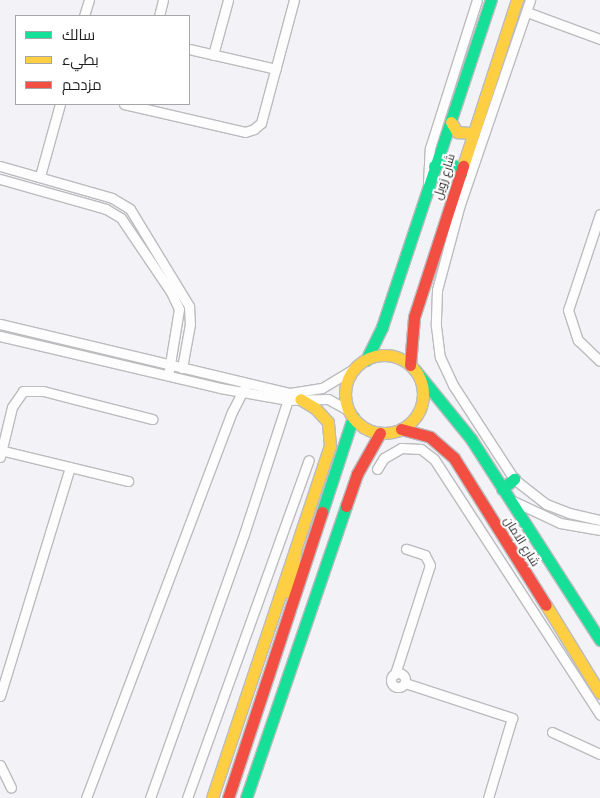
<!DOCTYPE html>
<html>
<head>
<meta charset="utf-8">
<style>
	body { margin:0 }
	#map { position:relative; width:600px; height:798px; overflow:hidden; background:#f3f2f7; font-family:"Fira Sans Condensed",Cairo,sans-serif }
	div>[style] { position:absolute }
	.roads { filter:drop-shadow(1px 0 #bcbcbf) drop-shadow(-1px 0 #bcbcbf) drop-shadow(0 1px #bcbcbf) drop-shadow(0 -1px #bcbcbf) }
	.street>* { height:9px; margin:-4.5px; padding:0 4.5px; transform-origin:4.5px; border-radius:4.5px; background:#fdfdfe }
	.street>.ring { margin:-4.5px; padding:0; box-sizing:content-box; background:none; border:9px solid #fdfdfe; border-radius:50% }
	.fast>* { height:11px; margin:-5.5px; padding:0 5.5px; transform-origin:5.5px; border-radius:5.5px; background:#16e098 }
	.slow>* { height:11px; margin:-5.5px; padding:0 5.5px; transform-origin:5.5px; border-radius:5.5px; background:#ffcf43 }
	.slow>.ring { margin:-5.5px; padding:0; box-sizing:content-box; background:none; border:11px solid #ffcf43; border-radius:50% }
	.jam>* { height:11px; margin:-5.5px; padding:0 5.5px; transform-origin:5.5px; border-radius:5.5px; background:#f24e42 }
	span { translate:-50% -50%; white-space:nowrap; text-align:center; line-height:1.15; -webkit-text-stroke:4px #fff; paint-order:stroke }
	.street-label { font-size:12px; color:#201f22 }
	.legend { position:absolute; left:15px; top:15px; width:175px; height:90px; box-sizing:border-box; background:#fff; border:1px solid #a6a5a7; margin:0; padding:6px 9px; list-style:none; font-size:15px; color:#201f22 }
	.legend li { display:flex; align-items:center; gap:10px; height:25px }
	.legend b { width:25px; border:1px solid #a6a5a7 }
</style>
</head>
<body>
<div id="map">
	<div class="roads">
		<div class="street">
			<div style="left:530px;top:0;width:216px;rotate:108.9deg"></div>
			<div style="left:460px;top:204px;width:89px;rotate:105deg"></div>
			<div style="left:437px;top:290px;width:36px;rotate:92deg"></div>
			<div style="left:436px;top:326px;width:31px;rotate:83deg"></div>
			<div style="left:440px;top:357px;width:31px;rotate:65deg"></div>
			<div style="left:453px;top:385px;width:112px;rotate:57deg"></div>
			<div style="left:514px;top:479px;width:41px;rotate:38deg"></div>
			<div style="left:546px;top:504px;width:25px;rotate:21deg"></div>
			<div style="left:569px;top:513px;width:32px;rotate:13deg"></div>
			<div style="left:527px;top:12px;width:78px;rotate:20.3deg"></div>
			<div style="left:84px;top:16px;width:17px;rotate:-73deg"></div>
			<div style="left:159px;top:16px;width:16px;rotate:-76deg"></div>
			<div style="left:189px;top:49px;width:89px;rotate:12.9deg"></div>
			<div style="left:213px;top:55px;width:57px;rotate:-74.7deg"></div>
			<div style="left:124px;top:104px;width:124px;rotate:13deg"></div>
			<div style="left:245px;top:132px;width:9px;rotate:-18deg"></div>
			<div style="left:254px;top:129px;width:9px;rotate:-41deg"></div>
			<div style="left:261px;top:123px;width:127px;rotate:-75deg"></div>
			<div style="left:0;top:166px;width:116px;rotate:15.9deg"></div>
			<div style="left:112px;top:198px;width:21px;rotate:31deg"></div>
			<div style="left:130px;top:209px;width:114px;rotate:58.7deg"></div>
			<div style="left:189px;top:306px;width:18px;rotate:87deg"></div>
			<div style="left:190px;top:324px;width:45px;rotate:100.3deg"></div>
			<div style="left:40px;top:176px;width:75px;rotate:-74.5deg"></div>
			<div style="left:0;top:179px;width:110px;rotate:15.8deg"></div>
			<div style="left:106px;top:209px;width:17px;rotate:31deg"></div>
			<div style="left:121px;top:218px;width:89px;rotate:56deg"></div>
			<div style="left:171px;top:292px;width:19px;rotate:65deg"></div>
			<div style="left:179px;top:309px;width:62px;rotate:99.3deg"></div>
			<div style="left:428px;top:183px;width:35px;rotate:-87deg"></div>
			<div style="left:430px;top:148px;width:155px;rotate:-72.4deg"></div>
			<div style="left:600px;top:214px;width:101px;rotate:108.4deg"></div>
			<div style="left:568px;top:310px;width:32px;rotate:72deg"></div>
			<div style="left:578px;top:340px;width:30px;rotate:44deg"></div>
			<div style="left:0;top:324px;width:298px;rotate:13.4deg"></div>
			<div style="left:290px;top:393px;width:32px;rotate:-9deg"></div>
			<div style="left:322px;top:388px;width:39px;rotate:-31deg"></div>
			<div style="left:0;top:336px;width:226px;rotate:13.3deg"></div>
			<div style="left:220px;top:388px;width:69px;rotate:10deg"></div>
			<div style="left:288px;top:400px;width:40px;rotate:-1.4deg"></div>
			<div style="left:328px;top:399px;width:23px;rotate:29deg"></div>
			<div style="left:0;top:450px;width:132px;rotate:13.6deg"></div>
			<div style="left:0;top:457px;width:51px;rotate:-76.5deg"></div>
			<div style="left:12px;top:407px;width:19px;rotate:-55deg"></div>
			<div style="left:23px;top:391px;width:20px"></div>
			<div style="left:43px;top:391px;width:113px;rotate:14.4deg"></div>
			<div style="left:377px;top:469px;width:13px;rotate:-58deg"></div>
			<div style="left:384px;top:458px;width:20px;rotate:-30deg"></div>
			<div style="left:401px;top:448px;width:20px;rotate:3deg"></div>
			<div style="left:421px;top:449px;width:16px;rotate:38deg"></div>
			<div style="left:434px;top:459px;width:305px;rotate:57deg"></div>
			<div style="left:511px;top:500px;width:54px;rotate:25.1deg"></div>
			<div style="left:560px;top:523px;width:41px;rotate:9.9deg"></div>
			<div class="ring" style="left:391px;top:673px;width:5px;height:5px"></div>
			<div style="left:395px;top:674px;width:114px;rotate:-72.2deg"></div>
			<div style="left:430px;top:565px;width:11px;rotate:-117deg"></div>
			<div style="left:425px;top:555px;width:20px;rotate:-162deg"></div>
			<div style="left:405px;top:683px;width:113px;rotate:18.1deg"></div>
			<div style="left:512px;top:718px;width:84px;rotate:106.7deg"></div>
			<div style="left:0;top:696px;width:239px;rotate:-73deg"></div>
			<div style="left:552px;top:732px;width:53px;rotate:24.6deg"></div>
			<div style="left:0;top:765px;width:25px;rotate:64deg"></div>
			<div style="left:86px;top:798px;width:413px;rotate:-69.3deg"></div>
			<div style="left:232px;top:412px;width:30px;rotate:-63deg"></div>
			<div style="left:150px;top:798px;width:280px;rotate:-70.4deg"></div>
			<div style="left:244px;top:534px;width:148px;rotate:-71.9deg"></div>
			<div style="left:187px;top:798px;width:359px;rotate:-70.2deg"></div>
		</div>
		<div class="fast">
			<div style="left:434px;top:166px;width:9px;rotate:-36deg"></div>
			<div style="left:441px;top:161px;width:9px"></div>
			<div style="left:450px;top:161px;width:17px;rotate:50deg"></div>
			<div style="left:366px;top:360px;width:37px;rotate:-64deg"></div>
			<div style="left:382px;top:327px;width:345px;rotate:-71.6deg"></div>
			<div style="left:415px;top:370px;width:89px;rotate:50.9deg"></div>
			<div style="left:471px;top:439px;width:239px;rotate:57.3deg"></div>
			<div style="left:502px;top:489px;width:16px;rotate:-40deg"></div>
			<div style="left:322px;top:512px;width:100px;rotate:-71.9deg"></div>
			<div style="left:246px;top:798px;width:309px;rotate:-71.1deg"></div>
		</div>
		<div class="slow">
			<div style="left:451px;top:122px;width:12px;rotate:59deg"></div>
			<div style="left:457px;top:132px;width:16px;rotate:4deg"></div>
			<div style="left:463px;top:166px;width:175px;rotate:-72deg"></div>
			<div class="ring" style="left:345px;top:355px;width:67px;height:67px"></div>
			<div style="left:290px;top:593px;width:40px;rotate:-82.9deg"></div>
			<div style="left:546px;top:605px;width:103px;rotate:58.5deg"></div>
			<div style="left:212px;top:798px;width:371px;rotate:-71.5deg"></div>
			<div style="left:330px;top:446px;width:24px;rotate:-95deg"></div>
			<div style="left:328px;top:422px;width:19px;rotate:-133deg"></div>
			<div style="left:315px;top:408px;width:17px;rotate:-149deg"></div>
		</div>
		<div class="jam">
			<div style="left:410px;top:365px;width:48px;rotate:-85.2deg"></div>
			<div style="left:414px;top:317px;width:159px;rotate:-72deg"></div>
			<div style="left:401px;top:429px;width:30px;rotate:15deg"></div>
			<div style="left:430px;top:437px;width:32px;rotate:41deg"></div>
			<div style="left:454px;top:458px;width:173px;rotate:58deg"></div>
			<div style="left:346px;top:506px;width:34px;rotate:-71deg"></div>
			<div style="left:357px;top:474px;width:47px;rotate:-60.7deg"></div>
			<div style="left:228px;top:798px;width:301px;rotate:-71.8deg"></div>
		</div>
	</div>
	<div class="street-label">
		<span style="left:445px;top:177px;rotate:-73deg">شارع زويل</span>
		<span style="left:521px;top:542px;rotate:58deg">شارع الامان</span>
	</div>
	<ul class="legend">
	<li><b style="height:6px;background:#16e098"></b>سالك</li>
	<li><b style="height:6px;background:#ffcf43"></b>بطيء</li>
	<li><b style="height:6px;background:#f24e42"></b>مزدحم</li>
	</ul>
</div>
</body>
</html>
